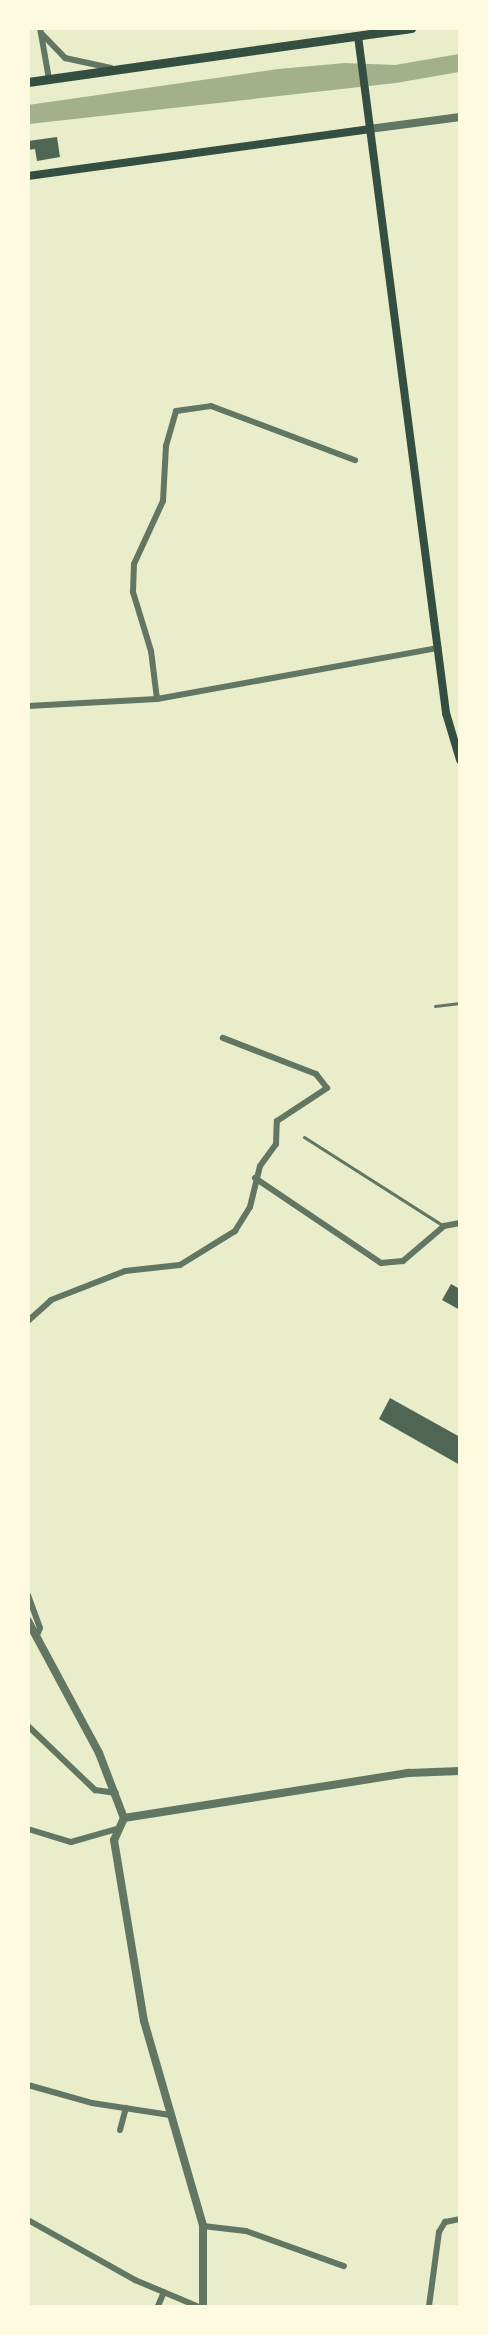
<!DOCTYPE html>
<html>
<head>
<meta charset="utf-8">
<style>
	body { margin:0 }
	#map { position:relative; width:488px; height:2335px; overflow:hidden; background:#e9edc9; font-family:"DM Sans",sans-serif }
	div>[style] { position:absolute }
	.water>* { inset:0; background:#a3b18a }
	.building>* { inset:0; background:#4f6655 }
	.service>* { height:3px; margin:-1.5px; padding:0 1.5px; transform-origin:1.5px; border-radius:1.5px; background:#617663 }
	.minor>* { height:6px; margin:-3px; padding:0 3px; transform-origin:3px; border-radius:3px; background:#617663 }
	.tertiary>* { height:8px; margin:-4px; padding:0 4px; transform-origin:4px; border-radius:4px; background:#617663 }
	.secondary>* { height:8px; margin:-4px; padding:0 4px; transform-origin:4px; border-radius:4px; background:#344e41 }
	.primary>* { height:9px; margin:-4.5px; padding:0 4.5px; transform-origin:4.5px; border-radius:4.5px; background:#344e41 }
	span { translate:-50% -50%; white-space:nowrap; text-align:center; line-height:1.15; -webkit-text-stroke:4.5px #fefae0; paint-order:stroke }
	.frame { position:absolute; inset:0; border:30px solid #fefae0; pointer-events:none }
</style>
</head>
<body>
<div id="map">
	<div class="water">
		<div style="clip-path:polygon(459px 54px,459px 72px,396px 83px,29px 124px,28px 105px,278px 69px,345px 63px,395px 65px)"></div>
	</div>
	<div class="building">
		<div style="clip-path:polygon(57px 137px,60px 157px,37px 161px,35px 149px,28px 150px,28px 141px)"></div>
		<div style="clip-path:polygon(451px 1284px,460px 1289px,460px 1310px,442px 1300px)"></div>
		<div style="clip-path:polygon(390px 1398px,460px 1437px,460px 1465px,379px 1419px)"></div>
	</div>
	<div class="service">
		<div style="left:435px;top:1006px;width:25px;rotate:-7deg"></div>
		<div style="left:304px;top:1137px;width:164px;rotate:32.5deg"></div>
	</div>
	<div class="minor">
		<div style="left:40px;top:28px;width:52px;rotate:80deg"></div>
		<div style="left:41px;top:33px;width:35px;rotate:46deg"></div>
		<div style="left:65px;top:58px;width:47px;rotate:12.3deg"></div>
		<div style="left:157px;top:699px;width:48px;rotate:-97.1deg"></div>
		<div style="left:151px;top:651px;width:62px;rotate:-107deg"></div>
		<div style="left:133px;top:592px;width:28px;rotate:-88deg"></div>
		<div style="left:134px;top:564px;width:69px;rotate:-65.3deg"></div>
		<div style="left:163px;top:501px;width:55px;rotate:-86.9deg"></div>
		<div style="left:166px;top:446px;width:36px;rotate:-74deg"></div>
		<div style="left:176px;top:411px;width:35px;rotate:-8deg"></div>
		<div style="left:211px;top:406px;width:154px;rotate:20.6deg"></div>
		<div style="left:28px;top:706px;width:129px;rotate:-3.1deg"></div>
		<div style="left:157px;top:699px;width:286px;rotate:-10.3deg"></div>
		<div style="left:255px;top:1178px;width:152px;rotate:34deg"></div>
		<div style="left:381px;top:1263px;width:22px;rotate:-5deg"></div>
		<div style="left:403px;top:1261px;width:54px;rotate:-40.5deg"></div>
		<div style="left:444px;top:1226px;width:16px;rotate:-11deg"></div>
		<div style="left:28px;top:1321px;width:31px;rotate:-42deg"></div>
		<div style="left:51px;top:1300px;width:79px;rotate:-21.4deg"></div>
		<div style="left:125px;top:1271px;width:55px;rotate:-6.2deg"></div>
		<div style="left:180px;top:1265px;width:65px;rotate:-31.7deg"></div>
		<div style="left:235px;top:1231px;width:28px;rotate:-58deg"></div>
		<div style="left:250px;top:1207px;width:42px;rotate:-76.3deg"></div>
		<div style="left:260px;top:1166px;width:27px;rotate:-54deg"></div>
		<div style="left:276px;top:1144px;width:23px;rotate:-88deg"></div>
		<div style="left:277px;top:1121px;width:60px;rotate:-33.4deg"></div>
		<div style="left:327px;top:1088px;width:18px;rotate:-128deg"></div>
		<div style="left:316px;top:1074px;width:100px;rotate:-158.8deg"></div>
		<div style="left:28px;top:1595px;width:35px;rotate:70deg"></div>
		<div style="left:40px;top:1628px;width:8px;rotate:113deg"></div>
		<div style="left:28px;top:1726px;width:93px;rotate:43.7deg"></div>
		<div style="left:95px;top:1790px;width:21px;rotate:8deg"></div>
		<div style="left:28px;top:1829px;width:45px;rotate:16.8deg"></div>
		<div style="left:71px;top:1842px;width:48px;rotate:-15.8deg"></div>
		<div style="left:28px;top:2085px;width:66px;rotate:15.7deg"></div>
		<div style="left:92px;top:2103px;width:79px;rotate:8.7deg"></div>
		<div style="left:120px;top:2130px;width:23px;rotate:-75deg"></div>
		<div style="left:28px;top:2220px;width:123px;rotate:29.3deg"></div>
		<div style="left:135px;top:2280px;width:67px;rotate:22.8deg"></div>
		<div style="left:203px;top:2226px;width:43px;rotate:6.6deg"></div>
		<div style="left:246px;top:2231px;width:104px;rotate:19.7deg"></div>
		<div style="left:158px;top:2306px;width:15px;rotate:-67deg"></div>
		<div style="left:429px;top:2306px;width:75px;rotate:-82.3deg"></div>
		<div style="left:439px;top:2232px;width:12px;rotate:-59deg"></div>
		<div style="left:445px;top:2222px;width:15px;rotate:-11deg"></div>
	</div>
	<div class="tertiary">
		<div style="left:369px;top:129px;width:92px;rotate:-7.5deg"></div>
		<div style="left:28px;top:1621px;width:150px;rotate:61.7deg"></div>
		<div style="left:99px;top:1753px;width:70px;rotate:69deg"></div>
		<div style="left:124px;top:1818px;width:24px;rotate:114deg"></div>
		<div style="left:114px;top:1840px;width:183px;rotate:80.6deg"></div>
		<div style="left:144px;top:2021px;width:213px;rotate:73.9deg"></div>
		<div style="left:203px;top:2226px;width:80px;rotate:90deg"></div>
		<div style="left:124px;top:1818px;width:289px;rotate:-9deg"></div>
		<div style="left:409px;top:1773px;width:51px;rotate:-2.2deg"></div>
	</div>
	<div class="secondary">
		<div style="left:358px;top:36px;width:683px;rotate:82.59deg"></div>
		<div style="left:446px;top:713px;width:49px;rotate:73.4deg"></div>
		<div style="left:28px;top:176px;width:344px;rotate:-7.8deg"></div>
	</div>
	<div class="primary">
		<div style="left:28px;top:82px;width:387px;rotate:-8deg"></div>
	</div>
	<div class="frame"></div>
</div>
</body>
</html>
